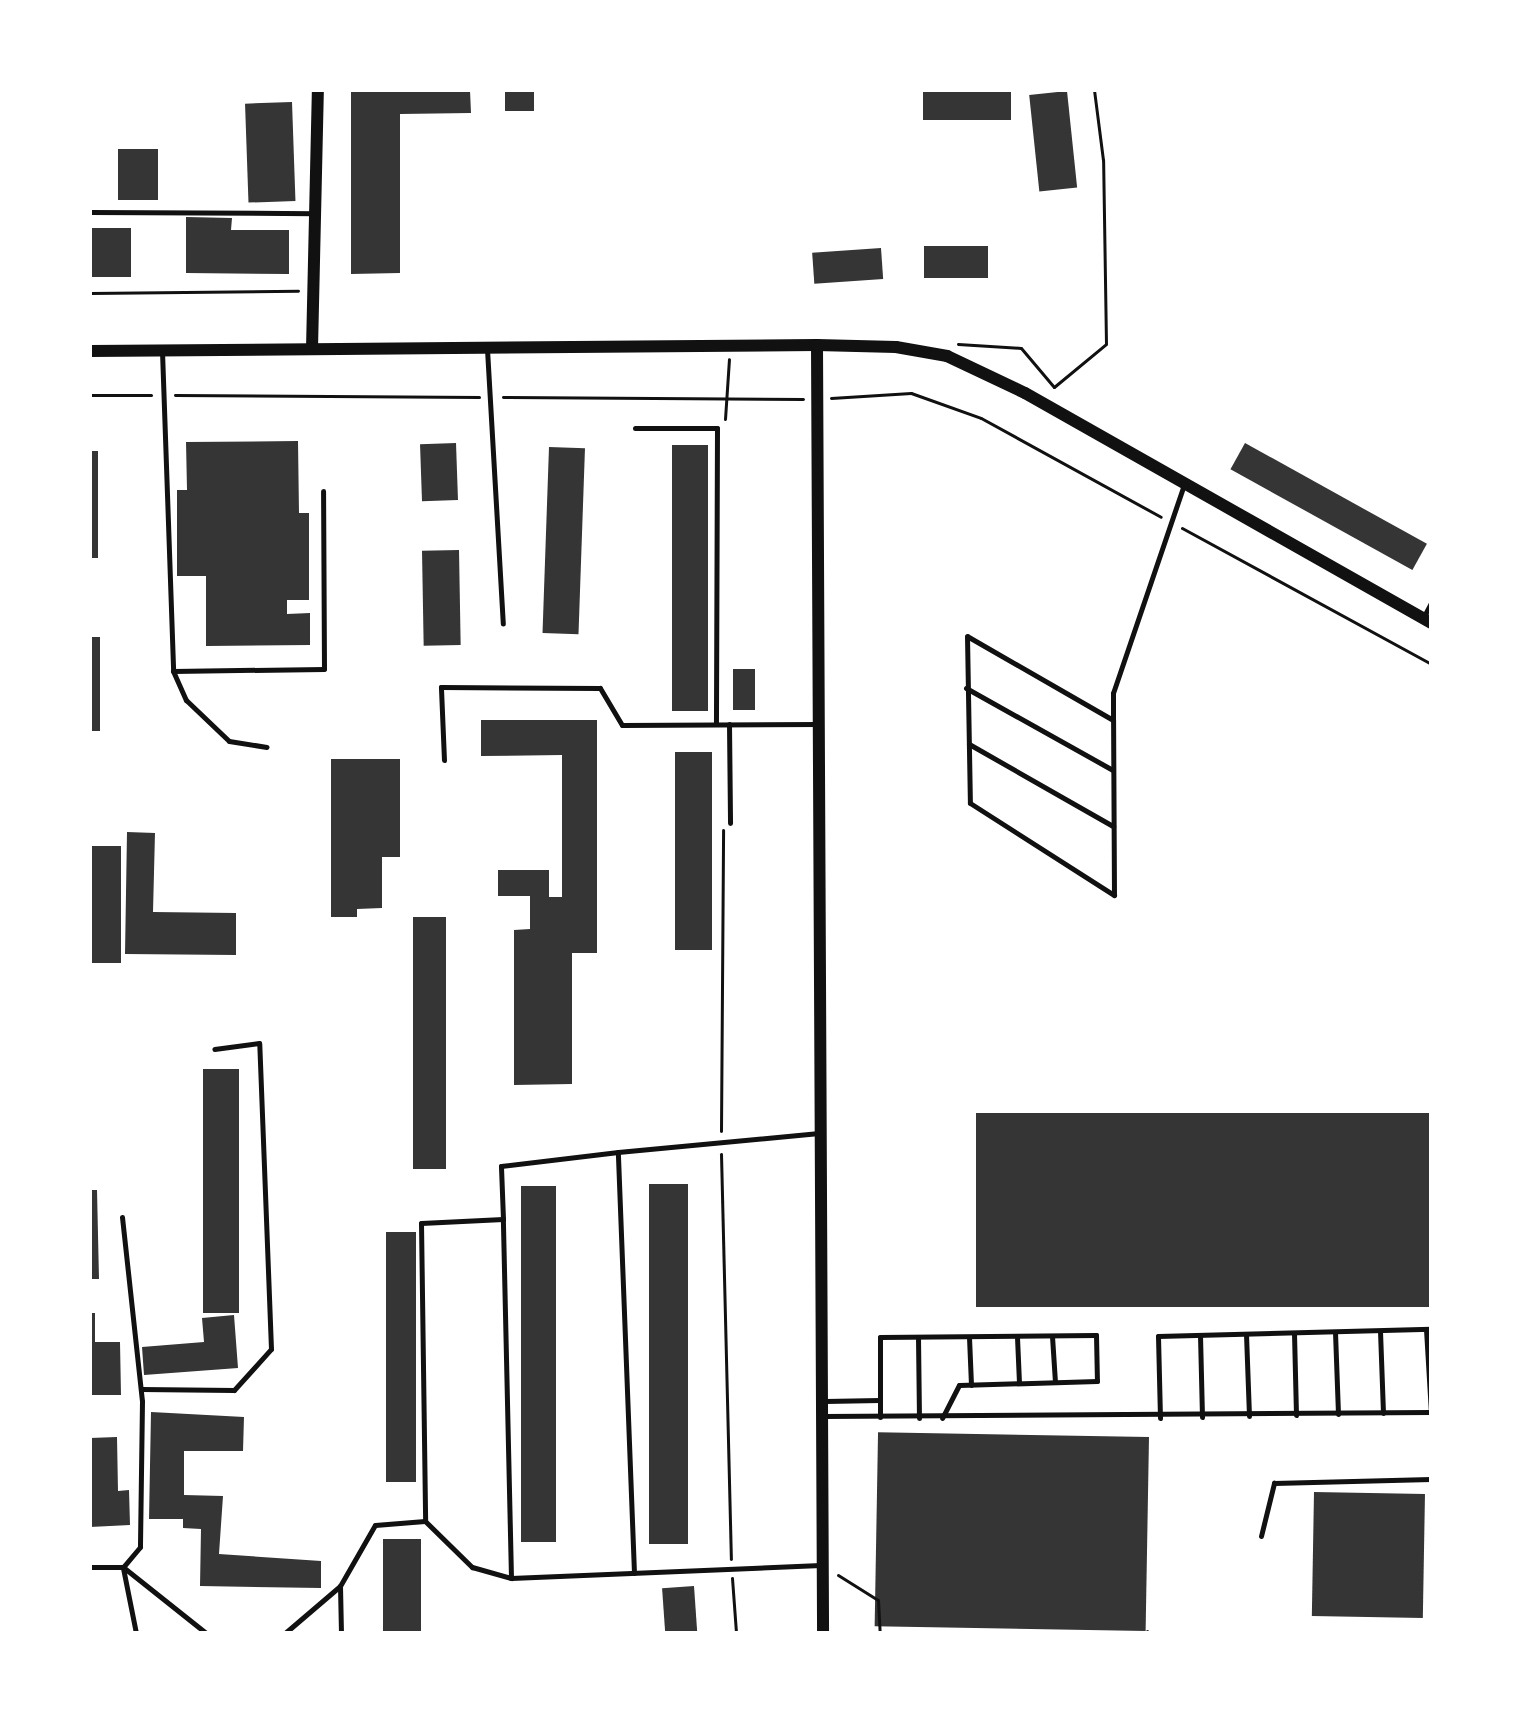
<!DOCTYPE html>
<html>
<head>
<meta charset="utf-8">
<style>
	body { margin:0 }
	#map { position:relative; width:1521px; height:1723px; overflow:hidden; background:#fff; font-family:Commissioner,sans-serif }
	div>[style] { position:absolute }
	.building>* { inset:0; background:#353535; transform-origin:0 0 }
	.path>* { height:3px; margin:-1.5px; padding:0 1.5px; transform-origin:1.5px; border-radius:1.5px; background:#111 }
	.service>* { height:5px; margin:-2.5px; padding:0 2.5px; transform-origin:2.5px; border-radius:2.5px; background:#111 }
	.tertiary>* { height:12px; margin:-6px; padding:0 6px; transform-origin:6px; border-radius:6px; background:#111 }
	span { translate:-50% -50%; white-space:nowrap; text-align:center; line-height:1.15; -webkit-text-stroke:7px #fff; paint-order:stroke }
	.frame { position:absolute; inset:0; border:92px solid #fff; pointer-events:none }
</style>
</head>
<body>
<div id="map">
	<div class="building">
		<div style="clip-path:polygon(351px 90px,470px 90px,471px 113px,400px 114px,400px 273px,351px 274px)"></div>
		<div style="left:505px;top:90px;width:29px;height:21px"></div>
		<div style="left:923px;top:90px;width:88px;height:30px"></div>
		<div style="left:1067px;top:91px;width:97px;height:38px;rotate:84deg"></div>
		<div style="left:292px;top:102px;width:99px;height:47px;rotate:88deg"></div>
		<div style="left:118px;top:149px;width:40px;height:51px"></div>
		<div style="clip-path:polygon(186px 217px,232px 218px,231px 230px,289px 230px,289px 274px,186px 273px)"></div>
		<div style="left:90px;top:228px;width:41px;height:49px"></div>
		<div style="left:924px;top:246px;width:64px;height:32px"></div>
		<div style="left:881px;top:248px;width:31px;height:69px;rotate:86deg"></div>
		<div style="clip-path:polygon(298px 441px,299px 513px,309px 513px,309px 600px,287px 600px,287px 614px,310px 613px,310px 645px,206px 646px,206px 576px,177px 576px,177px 490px,187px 490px,186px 442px)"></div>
		<div style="left:456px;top:443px;width:57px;height:36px;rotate:88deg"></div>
		<div style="left:1245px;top:443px;width:208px;height:30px;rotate:29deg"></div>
		<div style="left:708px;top:445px;width:266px;height:36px;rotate:90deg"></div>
		<div style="left:549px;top:447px;width:36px;height:186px;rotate:2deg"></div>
		<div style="left:90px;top:451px;width:8px;height:107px"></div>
		<div style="left:459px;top:550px;width:95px;height:37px;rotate:89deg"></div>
		<div style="left:90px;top:637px;width:10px;height:94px"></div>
		<div style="left:733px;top:669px;width:22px;height:41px"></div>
		<div style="clip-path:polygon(481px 720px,597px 720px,597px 953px,572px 953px,572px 1084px,514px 1085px,514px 930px,530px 929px,530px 896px,498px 896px,498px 870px,549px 870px,549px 897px,562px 897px,562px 755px,481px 756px)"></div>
		<div style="left:675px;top:752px;width:37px;height:198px"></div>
		<div style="clip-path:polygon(331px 759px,400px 759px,400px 857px,382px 857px,382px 908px,357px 909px,357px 917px,331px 917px)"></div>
		<div style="clip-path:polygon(127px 832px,155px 833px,153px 912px,236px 913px,236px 955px,125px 954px)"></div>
		<div style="left:90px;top:846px;width:31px;height:117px"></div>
		<div style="left:413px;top:917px;width:33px;height:252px"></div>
		<div style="left:203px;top:1069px;width:36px;height:244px"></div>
		<div style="left:1431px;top:1113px;width:194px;height:455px;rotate:90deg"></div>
		<div style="left:688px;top:1184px;width:360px;height:39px;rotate:90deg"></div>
		<div style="left:521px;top:1186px;width:35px;height:356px"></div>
		<div style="clip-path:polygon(90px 1190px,97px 1190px,99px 1279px,90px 1279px)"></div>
		<div style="left:386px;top:1232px;width:30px;height:250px"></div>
		<div style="clip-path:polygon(90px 1313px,95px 1313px,95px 1342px,120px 1342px,121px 1395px,90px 1395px)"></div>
		<div style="clip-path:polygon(234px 1315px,238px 1368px,144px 1375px,142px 1347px,204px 1342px,202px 1318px)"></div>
		<div style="clip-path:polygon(151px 1412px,244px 1417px,243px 1451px,184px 1451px,184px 1495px,223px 1496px,219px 1554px,321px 1561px,321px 1588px,200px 1586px,201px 1529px,183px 1528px,183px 1519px,149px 1519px)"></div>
		<div style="clip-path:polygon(117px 1437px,118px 1491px,129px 1490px,130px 1525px,90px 1527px,90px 1438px)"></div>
		<div style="left:1149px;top:1437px;width:194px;height:271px;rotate:91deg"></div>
		<div style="left:1314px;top:1492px;width:111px;height:124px;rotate:1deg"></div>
		<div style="left:383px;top:1539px;width:38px;height:94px"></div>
		<div style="left:694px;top:1586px;width:47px;height:32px;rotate:86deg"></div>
	</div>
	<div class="path">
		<div style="left:90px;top:293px;width:208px;rotate:-0.6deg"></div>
		<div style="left:958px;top:344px;width:63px;rotate:3.6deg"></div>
		<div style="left:1021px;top:348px;width:51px;rotate:49.8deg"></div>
		<div style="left:1054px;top:387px;width:67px;rotate:-39.6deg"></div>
		<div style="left:1106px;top:344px;width:184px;rotate:-90.9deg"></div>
		<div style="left:1103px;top:160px;width:71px;rotate:-97.3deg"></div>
		<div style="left:90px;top:395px;width:61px"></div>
		<div style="left:175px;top:395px;width:304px;rotate:0.4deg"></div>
		<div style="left:503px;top:397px;width:300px;rotate:0.4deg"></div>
		<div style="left:831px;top:398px;width:80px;rotate:-3.6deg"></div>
		<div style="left:911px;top:393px;width:74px;rotate:19.7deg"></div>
		<div style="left:981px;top:418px;width:205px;rotate:28.8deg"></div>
		<div style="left:725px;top:419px;width:60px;rotate:-86.2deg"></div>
		<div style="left:1182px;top:528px;width:284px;rotate:28.6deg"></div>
		<div style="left:721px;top:1131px;width:301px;rotate:-89.6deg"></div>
		<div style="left:721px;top:1154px;width:405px;rotate:88.6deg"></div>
		<div style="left:838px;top:1575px;width:47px;rotate:32deg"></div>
		<div style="left:878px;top:1600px;width:33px;rotate:87deg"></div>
		<div style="left:732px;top:1578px;width:55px;rotate:85.8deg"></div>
		<div style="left:1147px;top:1631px;width:3px;rotate:45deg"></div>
	</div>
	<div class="service">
		<div style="left:90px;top:212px;width:224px;rotate:0.3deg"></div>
		<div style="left:487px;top:349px;width:275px;rotate:86.7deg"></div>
		<div style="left:162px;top:351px;width:320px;rotate:88deg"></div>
		<div style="left:173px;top:671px;width:151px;rotate:-0.8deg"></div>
		<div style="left:324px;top:669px;width:178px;rotate:-90.3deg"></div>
		<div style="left:635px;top:428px;width:82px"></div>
		<div style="left:717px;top:428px;width:296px;rotate:90.2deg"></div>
		<div style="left:1423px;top:618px;width:17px;rotate:-62deg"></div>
		<div style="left:173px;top:671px;width:32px;rotate:66deg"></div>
		<div style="left:186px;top:700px;width:59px;rotate:43.6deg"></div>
		<div style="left:229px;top:741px;width:38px;rotate:9deg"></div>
		<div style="left:966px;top:688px;width:168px;rotate:29.2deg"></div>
		<div style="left:1113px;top:720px;width:168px;rotate:-150.1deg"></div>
		<div style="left:967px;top:636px;width:167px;rotate:89deg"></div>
		<div style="left:970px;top:803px;width:171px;rotate:32.6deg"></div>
		<div style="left:1114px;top:895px;width:175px;rotate:-90.3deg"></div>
		<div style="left:1113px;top:720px;width:27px;rotate:-90deg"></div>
		<div style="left:1113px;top:693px;width:220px;rotate:-71.2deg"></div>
		<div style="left:729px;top:724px;width:99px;rotate:89.4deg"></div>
		<div style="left:969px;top:744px;width:166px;rotate:29.7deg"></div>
		<div style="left:444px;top:760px;width:73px;rotate:-92.4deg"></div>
		<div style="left:441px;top:687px;width:159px;rotate:0.4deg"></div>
		<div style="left:600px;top:688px;width:43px;rotate:59.3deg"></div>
		<div style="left:622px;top:725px;width:197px;rotate:-0.3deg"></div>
		<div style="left:122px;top:1217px;width:185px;rotate:83.8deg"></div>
		<div style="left:142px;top:1401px;width:146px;rotate:90.8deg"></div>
		<div style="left:140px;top:1547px;width:26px;rotate:130deg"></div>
		<div style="left:503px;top:1219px;width:53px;rotate:-92.2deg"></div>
		<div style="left:501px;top:1166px;width:118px;rotate:-6.8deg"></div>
		<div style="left:1426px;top:1329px;width:83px;rotate:86.6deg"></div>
		<div style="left:1380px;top:1331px;width:82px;rotate:87.9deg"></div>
		<div style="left:1335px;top:1332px;width:82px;rotate:87.9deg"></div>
		<div style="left:1294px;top:1333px;width:82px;rotate:88.6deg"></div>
		<div style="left:1246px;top:1334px;width:82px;rotate:87.9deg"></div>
		<div style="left:1200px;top:1335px;width:82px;rotate:88.6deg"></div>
		<div style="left:1052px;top:1336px;width:46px;rotate:86.3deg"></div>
		<div style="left:918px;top:1337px;width:81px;rotate:89.3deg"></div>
		<div style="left:969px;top:1337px;width:48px;rotate:87.6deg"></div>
		<div style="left:1017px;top:1337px;width:46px;rotate:87.5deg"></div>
		<div style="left:141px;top:1389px;width:93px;rotate:0.6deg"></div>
		<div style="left:234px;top:1390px;width:55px;rotate:-47.9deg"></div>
		<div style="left:271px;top:1349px;width:306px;rotate:-92.2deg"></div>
		<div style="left:259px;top:1043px;width:45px;rotate:172.4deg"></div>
		<div style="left:825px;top:1401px;width:55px;rotate:-1deg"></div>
		<div style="left:824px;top:1416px;width:607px;rotate:-0.38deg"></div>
		<div style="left:880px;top:1417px;width:80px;rotate:-90deg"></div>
		<div style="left:880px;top:1337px;width:216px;rotate:-0.5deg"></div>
		<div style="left:1096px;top:1335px;width:46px;rotate:88.8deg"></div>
		<div style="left:1097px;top:1381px;width:138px;rotate:178.3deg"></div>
		<div style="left:959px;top:1385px;width:37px;rotate:117deg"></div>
		<div style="left:1160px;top:1418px;width:82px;rotate:-91.4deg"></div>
		<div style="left:1158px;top:1336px;width:273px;rotate:-1.5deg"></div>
		<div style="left:1261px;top:1536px;width:55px;rotate:-76.2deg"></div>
		<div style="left:1274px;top:1483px;width:157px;rotate:-1.5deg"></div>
		<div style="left:90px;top:1567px;width:33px"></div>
		<div style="left:123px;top:1567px;width:106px;rotate:38.5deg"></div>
		<div style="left:123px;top:1568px;width:66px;rotate:78.7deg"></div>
		<div style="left:634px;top:1573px;width:421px;rotate:-92.2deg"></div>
		<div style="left:618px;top:1152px;width:202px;rotate:-5.4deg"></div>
		<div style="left:511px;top:1578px;width:310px;rotate:-2.4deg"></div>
		<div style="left:340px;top:1586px;width:47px;rotate:88.8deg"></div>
		<div style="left:285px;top:1633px;width:72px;rotate:-40.5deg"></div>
		<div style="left:340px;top:1586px;width:70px;rotate:-60.2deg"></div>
		<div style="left:375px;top:1525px;width:50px;rotate:-4.6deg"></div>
		<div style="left:425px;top:1521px;width:66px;rotate:44.4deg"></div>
		<div style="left:472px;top:1567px;width:41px;rotate:15.8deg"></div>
		<div style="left:511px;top:1578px;width:359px;rotate:-91.3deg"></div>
		<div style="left:503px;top:1219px;width:82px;rotate:177.2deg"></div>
		<div style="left:421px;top:1223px;width:298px;rotate:89.2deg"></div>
	</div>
	<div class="tertiary">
		<div style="left:817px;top:345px;width:1288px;rotate:89.73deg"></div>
		<div style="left:312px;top:349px;width:259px;rotate:-88.7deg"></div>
		<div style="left:90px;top:351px;width:727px;rotate:-0.47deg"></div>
		<div style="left:817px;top:345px;width:79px;rotate:1.5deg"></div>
		<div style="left:896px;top:347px;width:52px;rotate:10deg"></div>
		<div style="left:947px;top:356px;width:86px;rotate:25.4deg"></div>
		<div style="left:1025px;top:393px;width:467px;rotate:29.5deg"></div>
	</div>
	<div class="frame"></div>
</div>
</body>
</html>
